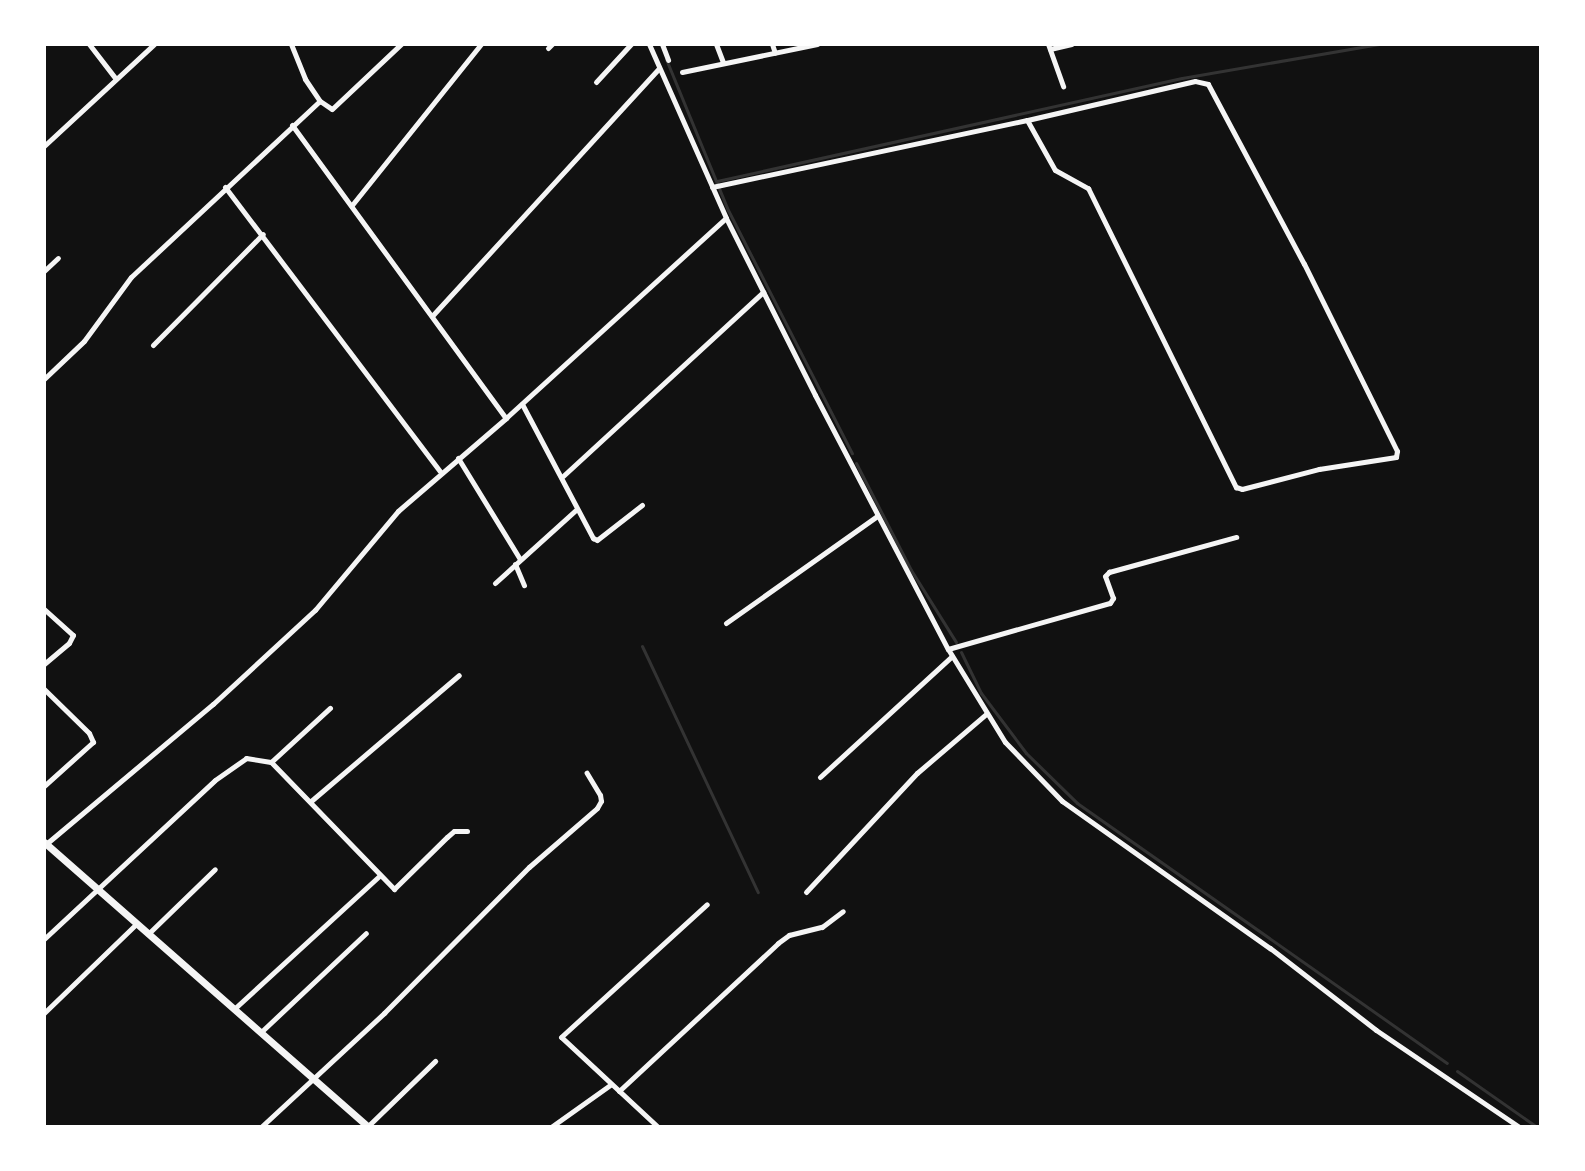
<!DOCTYPE html>
<html>
<head>
<meta charset="utf-8">
<style>
	body { margin:0 }
	#map { position:relative; width:1585px; height:1171px; overflow:hidden; background:#111; font-family:Bitter,serif }
	div>[style] { position:absolute }
	.stream>* { height:3px; margin:-1.5px; padding:0 1.5px; transform-origin:1.5px; border-radius:1.5px; background:#333 }
	.minor>* { height:5px; margin:-2.5px; padding:0 2.5px; transform-origin:2.5px; border-radius:2.5px; background:#f5f5f5 }
	.tertiary>* { height:7px; margin:-3.5px; padding:0 3.5px; transform-origin:3.5px; border-radius:3.5px; background:#f5f5f5 }
	span { translate:-50% -50%; white-space:nowrap; text-align:center; line-height:1.15; -webkit-text-stroke:7px #fff; paint-order:stroke }
	.frame { position:absolute; inset:0; border:46px solid #fff; pointer-events:none }
</style>
</head>
<body>
<div id="map">
	<div class="stream">
		<div style="left:666px;top:59px;width:163px;rotate:67.7deg"></div>
		<div style="left:728px;top:210px;width:273px;rotate:63deg"></div>
		<div style="left:717px;top:181px;width:476px;rotate:-12.5deg"></div>
		<div style="left:1182px;top:78px;width:200px;rotate:-9.8deg"></div>
		<div style="left:856px;top:463px;width:120px;rotate:62.8deg"></div>
		<div style="left:911px;top:570px;width:85px;rotate:58deg"></div>
		<div style="left:642px;top:646px;width:272px;rotate:64.8deg"></div>
		<div style="left:961px;top:652px;width:46px;rotate:64deg"></div>
		<div style="left:981px;top:693px;width:75px;rotate:53.1deg"></div>
		<div style="left:1026px;top:753px;width:71px;rotate:44.4deg"></div>
		<div style="left:1077px;top:803px;width:452px;rotate:35.1deg"></div>
		<div style="left:1457px;top:1071px;width:98px;rotate:35deg"></div>
	</div>
	<div class="minor">
		<div style="left:89px;top:44px;width:44px;rotate:52.4deg"></div>
		<div style="left:291px;top:44px;width:38px;rotate:68deg"></div>
		<div style="left:305px;top:79px;width:27px;rotate:56deg"></div>
		<div style="left:320px;top:101px;width:14px;rotate:34deg"></div>
		<div style="left:332px;top:109px;width:95px;rotate:-43.3deg"></div>
		<div style="left:649px;top:44px;width:190px;rotate:66.1deg"></div>
		<div style="left:726px;top:218px;width:198px;rotate:63.3deg"></div>
		<div style="left:815px;top:395px;width:287px;rotate:62.4deg"></div>
		<div style="left:948px;top:649px;width:109px;rotate:58.5deg"></div>
		<div style="left:1005px;top:742px;width:82px;rotate:46deg"></div>
		<div style="left:1062px;top:801px;width:255px;rotate:35.3deg"></div>
		<div style="left:1270px;top:948px;width:134px;rotate:37.7deg"></div>
		<div style="left:1376px;top:1030px;width:173px;rotate:34.1deg"></div>
		<div style="left:662px;top:44px;width:17px;rotate:69deg"></div>
		<div style="left:716px;top:44px;width:19px;rotate:69deg"></div>
		<div style="left:772px;top:44px;width:9px;rotate:72deg"></div>
		<div style="left:1048px;top:44px;width:45px;rotate:70.3deg"></div>
		<div style="left:548px;top:48px;width:6px;rotate:-45deg"></div>
		<div style="left:1050px;top:49px;width:22px;rotate:-13deg"></div>
		<div style="left:682px;top:72px;width:138px;rotate:-11.7deg"></div>
		<div style="left:596px;top:82px;width:52px;rotate:-47.4deg"></div>
		<div style="left:292px;top:125px;width:363px;rotate:53.9deg"></div>
		<div style="left:44px;top:146px;width:150px;rotate:-42.8deg"></div>
		<div style="left:225px;top:187px;width:356px;rotate:52.9deg"></div>
		<div style="left:712px;top:187px;width:322px;rotate:-12deg"></div>
		<div style="left:1027px;top:120px;width:57px;rotate:60.8deg"></div>
		<div style="left:1055px;top:170px;width:38px;rotate:29deg"></div>
		<div style="left:1088px;top:188px;width:334px;rotate:63.7deg"></div>
		<div style="left:1236px;top:487px;width:6px;rotate:18deg"></div>
		<div style="left:1242px;top:489px;width:80px;rotate:-14.6deg"></div>
		<div style="left:1319px;top:469px;width:78px;rotate:-8.9deg"></div>
		<div style="left:1396px;top:457px;width:6px;rotate:-81deg"></div>
		<div style="left:1397px;top:451px;width:209px;rotate:-116.4deg"></div>
		<div style="left:1304px;top:264px;width:204px;rotate:-118.1deg"></div>
		<div style="left:1208px;top:84px;width:13px;rotate:-167deg"></div>
		<div style="left:1195px;top:81px;width:172px;rotate:166.9deg"></div>
		<div style="left:352px;top:205px;width:206px;rotate:-51.3deg"></div>
		<div style="left:44px;top:271px;width:19px;rotate:-43deg"></div>
		<div style="left:432px;top:316px;width:335px;rotate:-47.5deg"></div>
		<div style="left:153px;top:345px;width:156px;rotate:-45.3deg"></div>
		<div style="left:44px;top:379px;width:55px;rotate:-43.5deg"></div>
		<div style="left:84px;top:341px;width:79px;rotate:-53.7deg"></div>
		<div style="left:131px;top:277px;width:258px;rotate:-43deg"></div>
		<div style="left:522px;top:404px;width:152px;rotate:62.1deg"></div>
		<div style="left:593px;top:538px;width:4px;rotate:27deg"></div>
		<div style="left:597px;top:540px;width:57px;rotate:-37.9deg"></div>
		<div style="left:458px;top:458px;width:119px;rotate:58.5deg"></div>
		<div style="left:563px;top:476px;width:272px;rotate:-42.6deg"></div>
		<div style="left:515px;top:564px;width:23px;rotate:67deg"></div>
		<div style="left:495px;top:583px;width:110px;rotate:-42.1deg"></div>
		<div style="left:44px;top:609px;width:39px;rotate:42deg"></div>
		<div style="left:73px;top:635px;width:9px;rotate:117deg"></div>
		<div style="left:69px;top:643px;width:33px;rotate:140deg"></div>
		<div style="left:726px;top:623px;width:185px;rotate:-35.3deg"></div>
		<div style="left:948px;top:649px;width:168px;rotate:-15.9deg"></div>
		<div style="left:1110px;top:603px;width:6px;rotate:-59deg"></div>
		<div style="left:1113px;top:598px;width:23px;rotate:-110deg"></div>
		<div style="left:1105px;top:576px;width:6px;rotate:-45deg"></div>
		<div style="left:1109px;top:572px;width:132px;rotate:-15.4deg"></div>
		<div style="left:44px;top:689px;width:63px;rotate:44.4deg"></div>
		<div style="left:89px;top:733px;width:10px;rotate:66deg"></div>
		<div style="left:93px;top:742px;width:66px;rotate:138.1deg"></div>
		<div style="left:271px;top:762px;width:80px;rotate:-42.5deg"></div>
		<div style="left:820px;top:777px;width:179px;rotate:-42.5deg"></div>
		<div style="left:311px;top:801px;width:194px;rotate:-40.4deg"></div>
		<div style="left:46px;top:844px;width:218px;rotate:-40deg"></div>
		<div style="left:213px;top:704px;width:139px;rotate:-42.7deg"></div>
		<div style="left:315px;top:610px;width:129px;rotate:-50deg"></div>
		<div style="left:398px;top:511px;width:143px;rotate:-40.7deg"></div>
		<div style="left:506px;top:418px;width:297px;rotate:-42.3deg"></div>
		<div style="left:806px;top:892px;width:163px;rotate:-47deg"></div>
		<div style="left:917px;top:773px;width:91px;rotate:-40.5deg"></div>
		<div style="left:148px;top:934px;width:93px;rotate:-44.1deg"></div>
		<div style="left:44px;top:939px;width:233px;rotate:-42.9deg"></div>
		<div style="left:215px;top:780px;width:38px;rotate:-35deg"></div>
		<div style="left:246px;top:758px;width:25px;rotate:9deg"></div>
		<div style="left:271px;top:762px;width:177px;rotate:45.9deg"></div>
		<div style="left:394px;top:889px;width:74px;rotate:-44.5deg"></div>
		<div style="left:447px;top:837px;width:9px;rotate:-41deg"></div>
		<div style="left:454px;top:831px;width:13px"></div>
		<div style="left:234px;top:1009px;width:198px;rotate:-42.5deg"></div>
		<div style="left:44px;top:1013px;width:127px;rotate:-44deg"></div>
		<div style="left:261px;top:1032px;width:144px;rotate:-43.3deg"></div>
		<div style="left:619px;top:1091px;width:217px;rotate:-42.9deg"></div>
		<div style="left:778px;top:943px;width:14px;rotate:-36deg"></div>
		<div style="left:789px;top:935px;width:34px;rotate:-14deg"></div>
		<div style="left:822px;top:927px;width:26px;rotate:-37deg"></div>
		<div style="left:261px;top:1127px;width:168px;rotate:-42.8deg"></div>
		<div style="left:384px;top:1013px;width:206px;rotate:-45.2deg"></div>
		<div style="left:529px;top:867px;width:90px;rotate:-40.9deg"></div>
		<div style="left:597px;top:808px;width:8px;rotate:-60deg"></div>
		<div style="left:601px;top:801px;width:6px;rotate:-99deg"></div>
		<div style="left:600px;top:795px;width:26px;rotate:-121deg"></div>
		<div style="left:367px;top:1127px;width:95px;rotate:-44.1deg"></div>
		<div style="left:551px;top:1127px;width:72px;rotate:-35.4deg"></div>
		<div style="left:658px;top:1127px;width:132px;rotate:-137.1deg"></div>
		<div style="left:561px;top:1037px;width:197px;rotate:-42.3deg"></div>
	</div>
	<div class="tertiary">
		<div style="left:44px;top:842px;width:432px;rotate:41.3deg"></div>
	</div>
	<div class="frame"></div>
</div>
</body>
</html>
